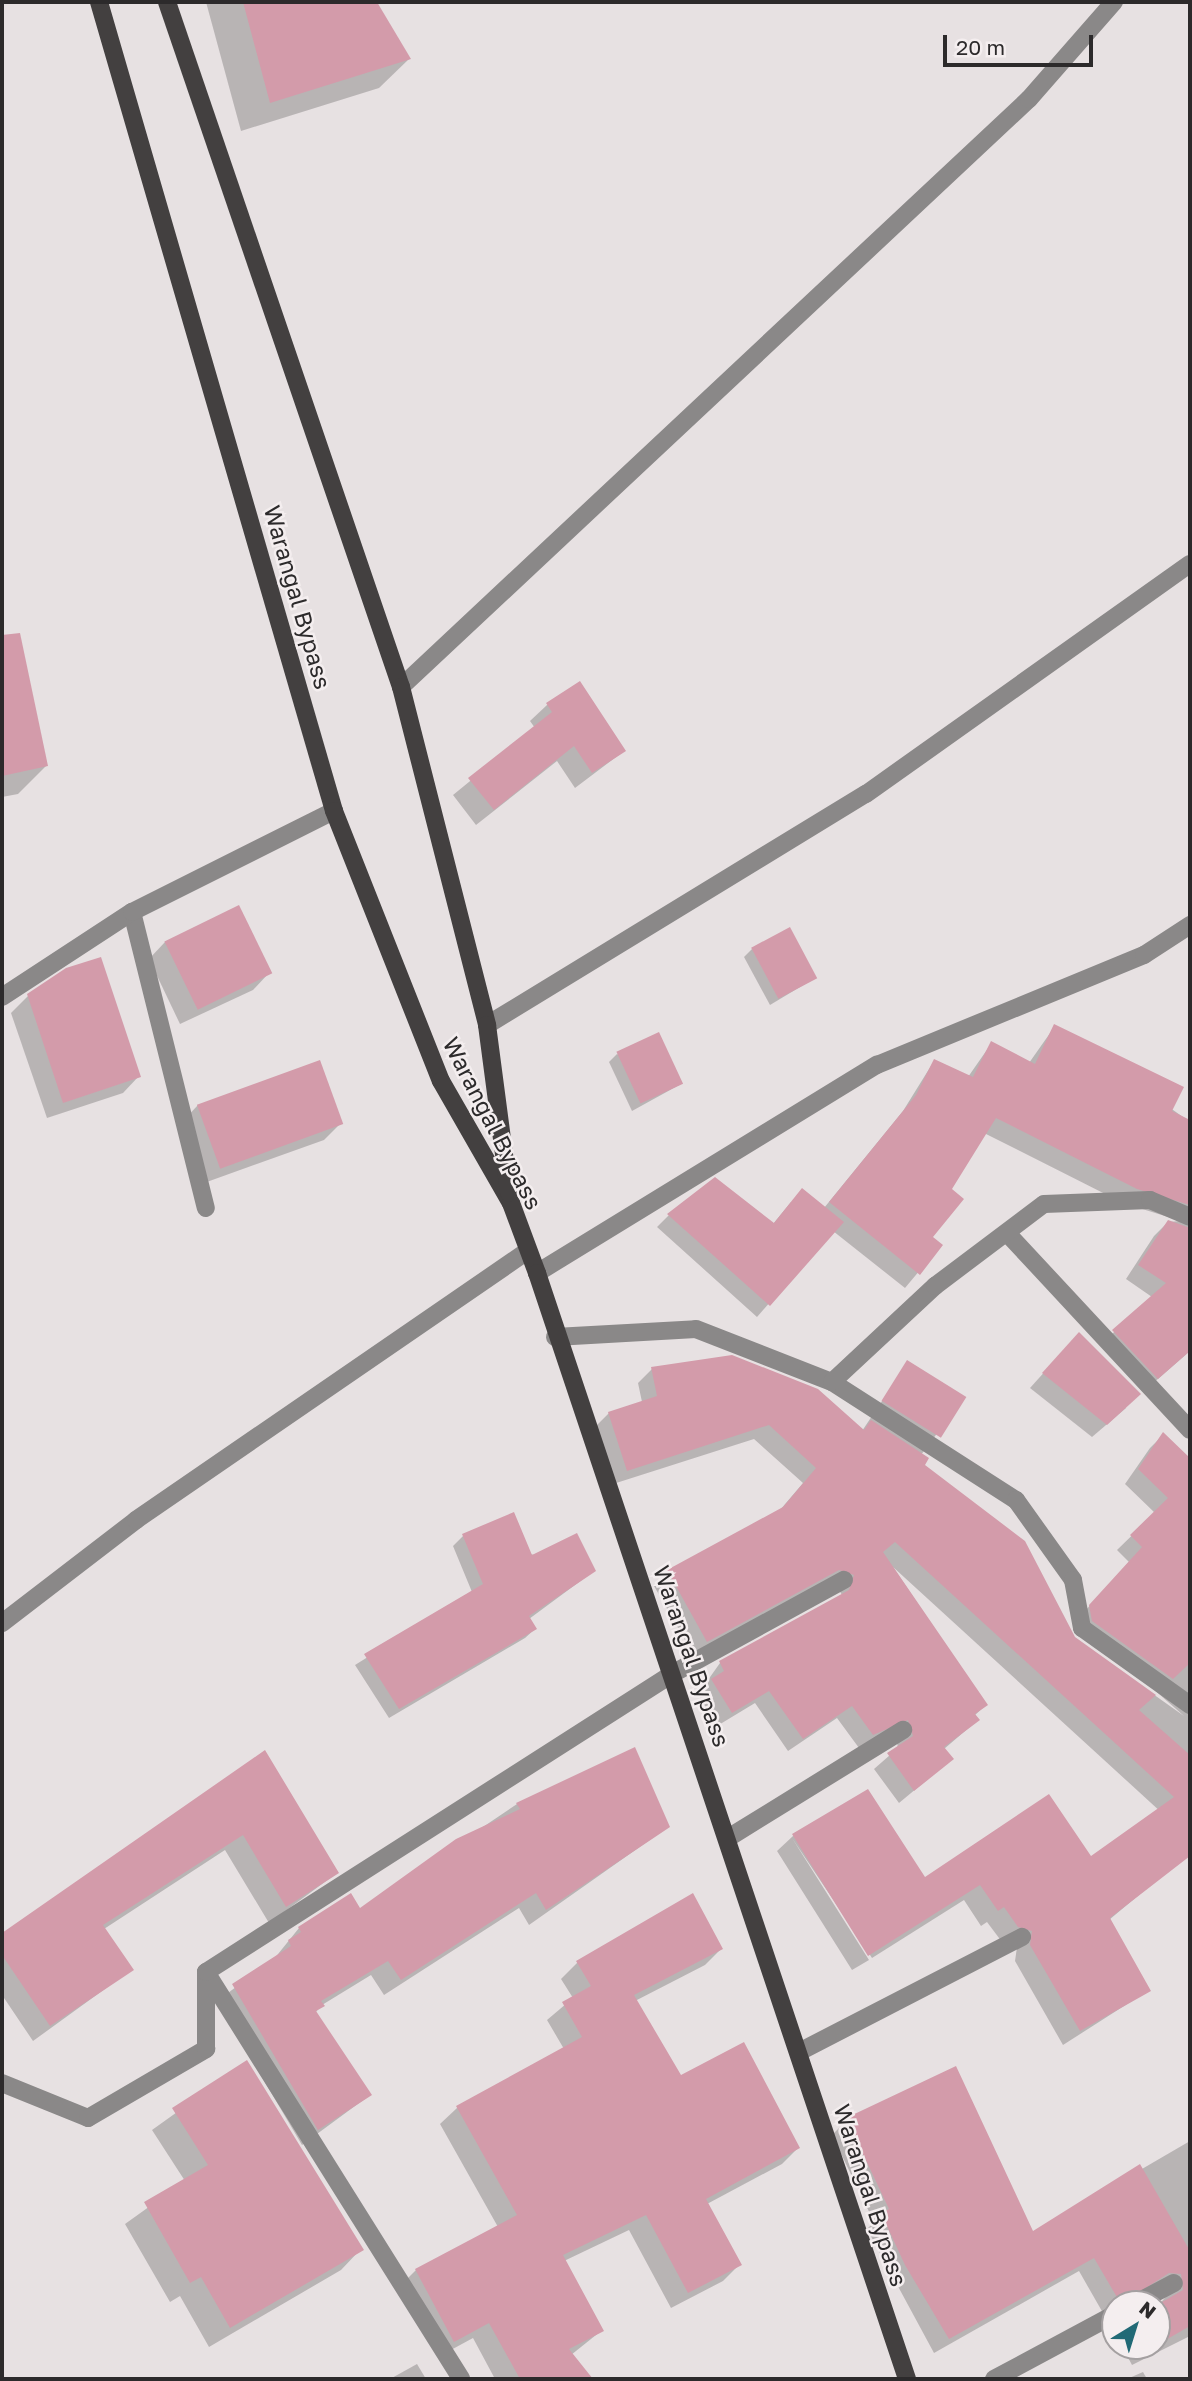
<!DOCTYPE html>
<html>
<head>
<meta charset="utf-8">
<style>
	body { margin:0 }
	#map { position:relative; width:1192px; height:2381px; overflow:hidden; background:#e7e1e2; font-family:"Golos Text",sans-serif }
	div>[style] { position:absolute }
	.shadow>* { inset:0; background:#0003 }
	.building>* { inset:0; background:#d39baa; transform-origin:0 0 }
	.minor>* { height:18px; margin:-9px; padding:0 9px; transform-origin:9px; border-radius:9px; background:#8a8888 }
	.major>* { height:18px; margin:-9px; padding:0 9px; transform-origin:9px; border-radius:9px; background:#434040 }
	span { translate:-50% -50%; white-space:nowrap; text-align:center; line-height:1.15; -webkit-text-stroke:5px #f4eeef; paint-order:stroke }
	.street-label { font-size:23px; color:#2c2a2b }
	.frame { position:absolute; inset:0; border:4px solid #2c2a2b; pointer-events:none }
	.north { position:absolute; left:1101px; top:2290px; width:70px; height:70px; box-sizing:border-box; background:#f4eeef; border:2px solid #a4a0a1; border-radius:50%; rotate:38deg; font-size:19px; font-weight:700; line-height:28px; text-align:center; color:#2c2a2b }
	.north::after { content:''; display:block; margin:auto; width:24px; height:32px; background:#216a76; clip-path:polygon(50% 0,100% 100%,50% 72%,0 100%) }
	.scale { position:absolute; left:943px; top:35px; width:150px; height:32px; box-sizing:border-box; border:4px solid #2c2a2b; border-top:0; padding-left:9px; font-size:21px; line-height:24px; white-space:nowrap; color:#2c2a2b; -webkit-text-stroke:5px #f4eeef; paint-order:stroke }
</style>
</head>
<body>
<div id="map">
	<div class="shadow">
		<div style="clip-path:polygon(206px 2px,375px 2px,409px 59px,379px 88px,241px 131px)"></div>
		<div style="clip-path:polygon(580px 684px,624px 751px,575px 788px,557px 761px,476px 825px,453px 795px,535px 728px,530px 721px,547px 705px)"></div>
		<div style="clip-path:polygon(33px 705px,46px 766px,18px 794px,2px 797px,2px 712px)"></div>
		<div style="clip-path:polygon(165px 942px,269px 973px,253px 990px,180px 1024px,149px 959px)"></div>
		<div style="clip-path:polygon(752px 949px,815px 978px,770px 1005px,744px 957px)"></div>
		<div style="clip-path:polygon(28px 996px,139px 1076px,123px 1093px,47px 1118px,11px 1013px)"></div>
		<div style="clip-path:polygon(1055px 1026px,1190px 1122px,1190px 1351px,1143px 1392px,1100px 1345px,1152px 1297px,1126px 1279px,1154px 1236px,1168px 1222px,1181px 1221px,1123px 1203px,984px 1133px,949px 1189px,931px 1237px,941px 1245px,905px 1288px,833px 1231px,757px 1317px,657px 1227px,669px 1215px,773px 1224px,791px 1202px,824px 1208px,903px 1111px,934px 1061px,968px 1077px,991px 1044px,1029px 1063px)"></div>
		<div style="clip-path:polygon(617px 1054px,681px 1084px,632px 1111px,609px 1062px)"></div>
		<div style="clip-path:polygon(198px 1105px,341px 1123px,324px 1140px,204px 1183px,182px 1122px)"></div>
		<div style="clip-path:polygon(1066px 1348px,1126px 1408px,1092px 1437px,1030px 1388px)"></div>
		<div style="clip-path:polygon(908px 1362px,964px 1397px,921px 1455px,922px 1465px,1074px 1638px,1184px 1716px,1076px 1621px,1129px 1562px,1117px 1550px,1155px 1513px,1125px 1484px,1150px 1448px,1163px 1435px,1190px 1461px,1190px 1554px,1180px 1564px,1190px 1575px,1190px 1785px,1162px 1813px,893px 1567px,986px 1705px,974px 1716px,978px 1720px,944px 1749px,952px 1759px,899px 1803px,874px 1769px,898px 1748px,895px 1733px,859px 1748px,837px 1718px,788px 1751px,755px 1703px,717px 1726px,698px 1694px,720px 1663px,842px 1595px,835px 1583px,693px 1654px,654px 1586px,780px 1510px,803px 1483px,754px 1439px,613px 1484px,595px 1427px,609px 1413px,642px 1402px,638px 1383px,652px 1369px,862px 1431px)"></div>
		<div style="clip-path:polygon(463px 1536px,594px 1571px,529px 1619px,535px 1629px,525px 1638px,389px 1718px,355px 1665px,472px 1592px,453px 1546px)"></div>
		<div style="clip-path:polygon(634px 1749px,668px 1827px,529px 1925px,519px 1908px,384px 1995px,371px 1975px,322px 2005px,315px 2013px,370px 2095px,302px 2145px,217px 2001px,274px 1959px,299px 1928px,351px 1895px,360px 1910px,517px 1804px)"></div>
		<div style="clip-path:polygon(264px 1753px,337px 1873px,269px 1923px,225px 1850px,104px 1929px,131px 1970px,33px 2041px,2px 1995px,2px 1935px)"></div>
		<div style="clip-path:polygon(867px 1792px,924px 1879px,1091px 1859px,1152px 1884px,1109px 1920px,1149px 1990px,1063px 2045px,1015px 1961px,1017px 1947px,1002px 1942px,987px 1922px,981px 1926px,964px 1900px,872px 1958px,792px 1838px,869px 1960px,852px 1970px,777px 1851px,793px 1836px)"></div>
		<div style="clip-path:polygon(721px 1949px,705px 1965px,635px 2001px,680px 2077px,798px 2148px,782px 2164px,707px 2204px,739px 2265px,723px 2281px,671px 2308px,629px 2230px,564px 2261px,601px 2331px,571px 2355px,587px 2379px,495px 2379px,473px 2338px,438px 2357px,400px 2286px,416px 2270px,498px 2227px,440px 2124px,457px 2108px,564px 2049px,547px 2020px,573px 1998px,561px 1979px,577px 1963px)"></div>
		<div style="clip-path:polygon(247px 2062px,361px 2249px,341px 2270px,209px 2347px,180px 2296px,170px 2302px,125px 2224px,185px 2181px,152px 2130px)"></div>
		<div style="clip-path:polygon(847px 2120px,1032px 2233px,1190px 2141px,1190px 2336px,1132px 2365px,1122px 2346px,1157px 2346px,1157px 2307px,1170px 2292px,1152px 2287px,1115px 2304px,1107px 2320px,1079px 2271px,934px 2353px,867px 2229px,874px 2222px,832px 2135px)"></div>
		<div style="clip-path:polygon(417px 2364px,426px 2379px,390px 2379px)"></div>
		<div style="clip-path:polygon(1143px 2372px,1147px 2379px,1127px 2379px)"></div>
	</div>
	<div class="building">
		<div style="clip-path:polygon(243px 2px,377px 2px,411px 59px,270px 103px)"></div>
		<div style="clip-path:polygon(20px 633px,48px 766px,2px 776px,2px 635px)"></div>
		<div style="clip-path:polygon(580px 681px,626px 751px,592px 773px,574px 746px,494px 810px,468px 778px,552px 712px,546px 703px)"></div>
		<div style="left:239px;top:905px;width:76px;height:83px;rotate:64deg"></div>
		<div style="left:790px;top:927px;width:58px;height:44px;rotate:62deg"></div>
		<div style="clip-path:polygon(101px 957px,141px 1077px,63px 1103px,27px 994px,66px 968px)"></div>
		<div style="clip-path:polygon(1054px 1024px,1184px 1087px,1172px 1111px,1190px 1120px,1190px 1205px,1137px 1189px,996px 1118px,952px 1189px,964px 1199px,933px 1237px,943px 1245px,920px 1275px,829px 1202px,916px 1095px,934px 1059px,973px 1077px,991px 1041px,1035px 1064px)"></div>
		<div style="left:659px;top:1032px;width:57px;height:47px;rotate:65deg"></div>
		<div style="left:320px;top:1060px;width:68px;height:131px;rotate:70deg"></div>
		<div style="clip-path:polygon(715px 1177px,774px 1223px,802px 1188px,844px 1222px,770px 1306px,667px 1214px)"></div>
		<div style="clip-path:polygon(1168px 1220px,1190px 1228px,1190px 1351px,1158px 1379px,1112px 1330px,1166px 1283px,1138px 1265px)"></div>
		<div style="clip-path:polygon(1079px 1332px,1141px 1394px,1107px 1425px,1042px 1373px)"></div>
		<div style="clip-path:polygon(732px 1355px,818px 1389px,864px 1430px,871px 1420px,929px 1458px,925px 1465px,1025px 1541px,1075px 1637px,1156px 1695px,1139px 1710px,1190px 1755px,1190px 1856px,1110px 1918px,1151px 1991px,1080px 2031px,1030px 1945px,1032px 1931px,1018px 1927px,1004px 1907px,998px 1911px,980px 1885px,868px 1956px,792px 1834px,868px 1789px,925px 1877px,1049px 1794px,1091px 1856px,1174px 1797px,895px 1542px,883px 1552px,988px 1705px,975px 1714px,980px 1720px,944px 1747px,954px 1759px,914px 1791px,887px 1753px,913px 1736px,908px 1720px,873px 1735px,852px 1706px,803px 1739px,769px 1691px,732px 1713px,711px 1679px,724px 1671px,719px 1661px,849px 1590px,854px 1575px,839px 1570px,707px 1642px,667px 1570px,783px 1507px,816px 1468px,769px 1425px,627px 1471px,608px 1412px,657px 1396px,651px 1367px)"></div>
		<div style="left:907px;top:1360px;width:70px;height:48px;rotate:32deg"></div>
		<div style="clip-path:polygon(1163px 1432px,1190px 1458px,1190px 1663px,1173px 1679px,1092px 1621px,1089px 1605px,1142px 1547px,1130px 1535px,1168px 1498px,1138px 1469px)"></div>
		<div style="clip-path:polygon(514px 1512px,532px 1555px,577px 1533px,596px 1571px,529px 1616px,537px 1629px,399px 1709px,364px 1654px,483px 1584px,462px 1534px)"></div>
		<div style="clip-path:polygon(635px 1747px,670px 1827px,546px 1910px,536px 1893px,401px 1980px,388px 1961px,321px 2001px,325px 2006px,316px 2011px,372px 2095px,318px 2130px,232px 1984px,291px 1946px,288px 1940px,301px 1932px,298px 1927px,351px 1893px,360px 1908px,456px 1839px,520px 1809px,516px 1803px)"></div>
		<div style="clip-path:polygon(265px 1750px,339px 1873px,286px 1907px,243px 1835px,103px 1925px,134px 1970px,50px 2026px,2px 1955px,2px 1933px)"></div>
		<div style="clip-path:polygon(693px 1893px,723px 1949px,634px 1995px,681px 2075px,744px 2042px,800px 2148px,706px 2199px,742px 2265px,688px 2293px,646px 2215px,563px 2255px,604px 2331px,569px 2349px,593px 2379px,520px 2379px,489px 2323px,454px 2342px,415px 2269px,517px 2215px,456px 2106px,582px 2037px,562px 2002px,591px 1986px,576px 1961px)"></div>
		<div style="clip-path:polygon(247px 2060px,364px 2250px,230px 2328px,201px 2277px,190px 2283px,144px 2202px,208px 2165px,172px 2108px)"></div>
		<div style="clip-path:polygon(956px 2066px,1033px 2231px,1140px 2164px,1190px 2251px,1190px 2326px,1157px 2345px,1157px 2305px,1183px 2290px,1181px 2274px,1169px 2273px,1121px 2304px,1094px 2258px,949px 2339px,905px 2265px,881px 2213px,889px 2209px,846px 2118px)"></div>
	</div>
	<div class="minor">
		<div style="left:401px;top:687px;width:860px;rotate:-43.12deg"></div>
		<div style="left:1029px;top:99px;width:129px;rotate:-48.8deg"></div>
		<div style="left:132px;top:912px;width:305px;rotate:76deg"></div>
		<div style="left:2px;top:997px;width:155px;rotate:-33.2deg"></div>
		<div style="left:132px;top:912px;width:226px;rotate:-26.6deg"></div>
		<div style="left:487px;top:1025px;width:444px;rotate:-31.4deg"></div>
		<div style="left:866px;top:794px;width:397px;rotate:-35.4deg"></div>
		<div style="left:1007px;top:1233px;width:269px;rotate:47.1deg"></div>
		<div style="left:537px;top:1273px;width:399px;rotate:-31.5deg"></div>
		<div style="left:877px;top:1065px;width:289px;rotate:-22.4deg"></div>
		<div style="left:1144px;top:955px;width:55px;rotate:-33.1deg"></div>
		<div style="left:555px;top:1337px;width:141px;rotate:-3.2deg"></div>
		<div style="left:696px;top:1329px;width:146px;rotate:21.3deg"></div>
		<div style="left:832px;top:1382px;width:219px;rotate:32.7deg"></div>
		<div style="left:1016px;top:1500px;width:98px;rotate:54.5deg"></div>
		<div style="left:1073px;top:1580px;width:49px;rotate:79.4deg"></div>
		<div style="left:1082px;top:1628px;width:133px;rotate:35.5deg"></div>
		<div style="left:832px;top:1382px;width:141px;rotate:-43deg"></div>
		<div style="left:935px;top:1286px;width:136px;rotate:-37deg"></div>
		<div style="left:1044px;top:1204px;width:106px;rotate:-2.2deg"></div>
		<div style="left:1150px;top:1200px;width:43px;rotate:23deg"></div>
		<div style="left:2px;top:1623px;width:169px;rotate:-37.5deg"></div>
		<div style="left:136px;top:1520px;width:475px;rotate:-34.5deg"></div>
		<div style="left:728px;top:1838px;width:206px;rotate:-31.7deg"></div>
		<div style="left:206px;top:1972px;width:480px;rotate:57.9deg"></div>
		<div style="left:799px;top:2052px;width:251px;rotate:-27.3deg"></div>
		<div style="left:2px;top:2083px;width:93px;rotate:22.1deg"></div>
		<div style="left:88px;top:2118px;width:137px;rotate:-30.3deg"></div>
		<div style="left:206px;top:2049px;width:77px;rotate:-90deg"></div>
		<div style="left:206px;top:1972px;width:553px;rotate:-32.6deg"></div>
		<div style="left:672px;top:1674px;width:196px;rotate:-28.7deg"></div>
		<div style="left:1134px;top:2304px;width:45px;rotate:-27.7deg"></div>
		<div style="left:994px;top:2379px;width:137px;rotate:-28.2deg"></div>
	</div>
	<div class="major">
		<div style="left:99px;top:2px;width:842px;rotate:73.8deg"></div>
		<div style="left:334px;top:811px;width:290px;rotate:68.4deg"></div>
		<div style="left:441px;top:1081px;width:141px;rotate:60.2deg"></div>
		<div style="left:511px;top:1203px;width:75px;rotate:69.6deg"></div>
		<div style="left:537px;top:1273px;width:1166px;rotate:71.5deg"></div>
		<div style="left:167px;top:2px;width:724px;rotate:71.14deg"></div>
		<div style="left:401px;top:687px;width:349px;rotate:75.7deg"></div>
		<div style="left:487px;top:1025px;width:169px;rotate:82.5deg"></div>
	</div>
	<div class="street-label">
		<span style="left:298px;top:597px;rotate:74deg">Warangal Bypass</span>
		<span style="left:493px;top:1123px;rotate:63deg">Warangal Bypass</span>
		<span style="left:692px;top:1656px;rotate:71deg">Warangal Bypass</span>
		<span style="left:871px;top:2195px;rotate:72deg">Warangal Bypass</span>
	</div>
	<div class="frame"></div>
	<div class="north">N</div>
	<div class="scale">20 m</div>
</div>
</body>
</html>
